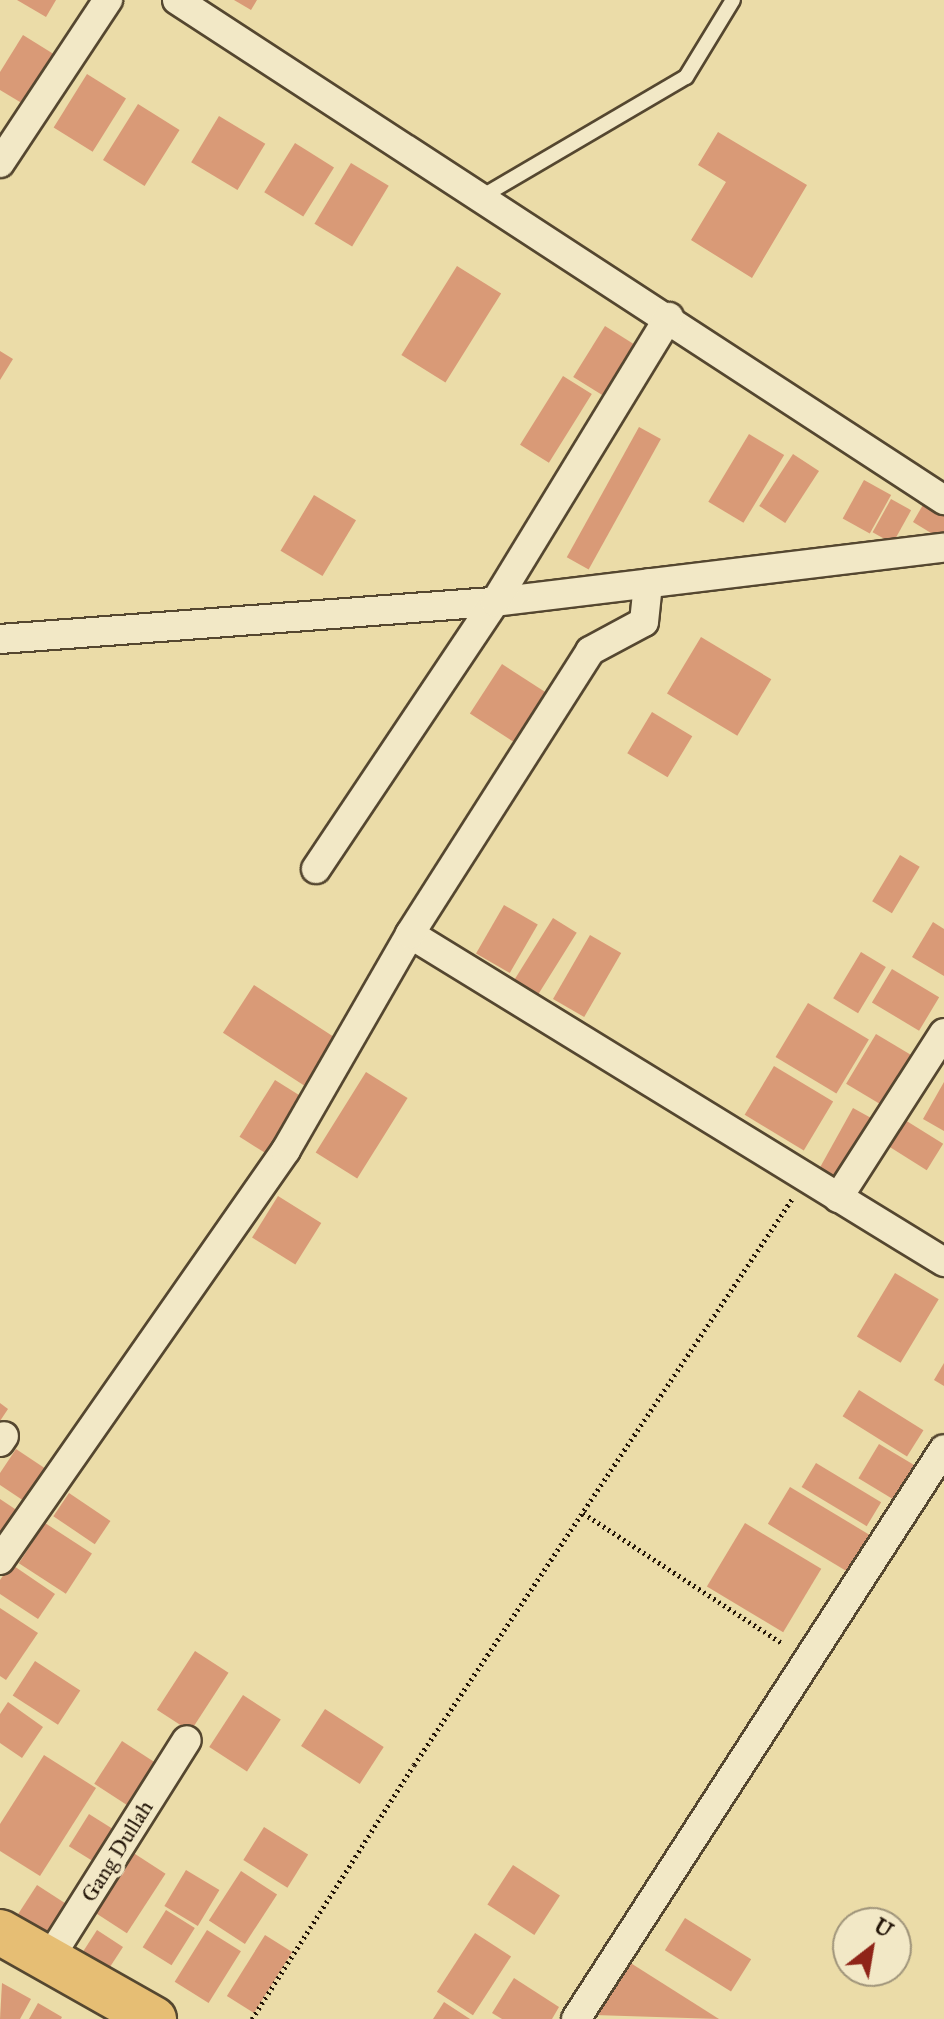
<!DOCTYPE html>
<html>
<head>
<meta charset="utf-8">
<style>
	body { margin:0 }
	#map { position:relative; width:944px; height:2019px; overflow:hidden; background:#ebdca8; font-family:"IM FELL Great Primer",serif }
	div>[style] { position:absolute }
	.building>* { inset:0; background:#d99a77; transform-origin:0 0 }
	.path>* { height:5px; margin-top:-2.5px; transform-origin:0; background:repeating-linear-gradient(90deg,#231508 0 2px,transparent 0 6px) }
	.roads { filter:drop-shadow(2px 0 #554730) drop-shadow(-2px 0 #554730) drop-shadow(0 2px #554730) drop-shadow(0 -2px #554730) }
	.lane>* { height:14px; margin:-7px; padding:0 7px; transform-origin:7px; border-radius:7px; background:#f2e8c6 }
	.street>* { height:28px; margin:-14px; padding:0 14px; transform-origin:14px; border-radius:14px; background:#f2e8c6 }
	.highway>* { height:44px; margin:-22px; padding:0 22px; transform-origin:22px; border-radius:22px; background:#e6be74 }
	span { translate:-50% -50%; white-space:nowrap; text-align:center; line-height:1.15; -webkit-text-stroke:8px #f2e8c6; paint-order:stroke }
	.street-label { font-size:22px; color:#231508 }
	.north { position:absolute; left:832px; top:1907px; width:80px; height:80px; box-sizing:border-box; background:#f2e8c6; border:2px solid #9f947a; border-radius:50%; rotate:31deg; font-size:22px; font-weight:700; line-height:32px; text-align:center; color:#231508 }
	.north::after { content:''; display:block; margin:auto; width:28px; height:36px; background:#8f2418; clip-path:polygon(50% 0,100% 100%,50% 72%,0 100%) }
</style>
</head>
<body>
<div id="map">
	<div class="building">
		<div style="clip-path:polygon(17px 0,56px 0,46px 17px)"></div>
		<div style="clip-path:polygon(234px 0,257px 0,251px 10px)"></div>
		<div style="clip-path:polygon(23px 35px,60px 58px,30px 108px,0 90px,0 72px)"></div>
		<div style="left:87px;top:74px;width:46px;height:63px;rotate:32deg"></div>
		<div style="left:138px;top:104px;width:49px;height:66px;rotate:32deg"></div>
		<div style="left:219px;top:116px;width:54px;height:54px;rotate:31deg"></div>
		<div style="clip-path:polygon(718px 132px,807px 185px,752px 278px,691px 240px,726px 182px,698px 165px)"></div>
		<div style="left:295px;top:143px;width:46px;height:58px;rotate:32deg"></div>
		<div style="left:351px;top:163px;width:44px;height:71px;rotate:31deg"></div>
		<div style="left:457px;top:266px;width:52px;height:105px;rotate:32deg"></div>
		<div style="left:605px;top:326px;width:38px;height:60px;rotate:32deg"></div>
		<div style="clip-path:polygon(0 351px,13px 359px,0 380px)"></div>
		<div style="left:563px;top:376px;width:34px;height:81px;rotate:32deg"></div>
		<div style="left:639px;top:427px;width:25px;height:149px;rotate:29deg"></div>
		<div style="left:749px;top:434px;width:41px;height:79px;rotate:31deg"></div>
		<div style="left:793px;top:454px;width:31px;height:62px;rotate:33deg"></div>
		<div style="left:864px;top:480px;width:31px;height:44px;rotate:29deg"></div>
		<div style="left:314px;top:495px;width:49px;height:65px;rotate:31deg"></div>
		<div style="clip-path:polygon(927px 498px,944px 508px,944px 541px,913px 522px)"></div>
		<div style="left:891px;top:499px;width:23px;height:38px;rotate:29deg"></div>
		<div style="left:701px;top:637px;width:82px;height:66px;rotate:31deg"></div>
		<div style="left:502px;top:664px;width:64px;height:59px;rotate:33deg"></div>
		<div style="left:652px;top:712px;width:47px;height:48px;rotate:31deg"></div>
		<div style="left:900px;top:855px;width:23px;height:54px;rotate:31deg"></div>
		<div style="left:504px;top:905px;width:39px;height:56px;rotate:30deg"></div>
		<div style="left:553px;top:918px;width:28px;height:74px;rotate:32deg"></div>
		<div style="clip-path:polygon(933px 922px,944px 929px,944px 976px,912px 957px)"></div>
		<div style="left:590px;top:935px;width:36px;height:74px;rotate:30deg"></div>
		<div style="left:861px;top:952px;width:29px;height:54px;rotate:31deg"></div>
		<div style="left:892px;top:969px;width:55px;height:39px;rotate:31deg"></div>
		<div style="left:254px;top:985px;width:100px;height:57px;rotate:33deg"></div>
		<div style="left:808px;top:1003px;width:71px;height:63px;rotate:31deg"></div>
		<div style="left:876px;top:1034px;width:41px;height:58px;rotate:31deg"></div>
		<div style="left:774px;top:1066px;width:69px;height:57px;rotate:31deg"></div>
		<div style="left:366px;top:1072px;width:49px;height:95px;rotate:32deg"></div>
		<div style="left:275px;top:1080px;width:41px;height:67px;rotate:32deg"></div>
		<div style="clip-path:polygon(944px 1082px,944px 1131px,923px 1119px)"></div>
		<div style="left:853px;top:1108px;width:29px;height:69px;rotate:29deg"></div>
		<div style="left:905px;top:1120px;width:45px;height:31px;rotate:32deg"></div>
		<div style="left:278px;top:1196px;width:51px;height:49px;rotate:32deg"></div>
		<div style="left:895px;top:1273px;width:51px;height:74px;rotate:31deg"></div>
		<div style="clip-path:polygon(944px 1363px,944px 1386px,934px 1380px)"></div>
		<div style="left:859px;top:1390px;width:76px;height:31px;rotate:32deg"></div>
		<div style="clip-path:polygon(0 1403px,8px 1409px,0 1421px)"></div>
		<div style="left:879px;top:1444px;width:41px;height:40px;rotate:31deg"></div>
		<div style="clip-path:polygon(16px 1449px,49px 1471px,27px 1503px,0 1485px,0 1473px)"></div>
		<div style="left:816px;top:1463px;width:76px;height:28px;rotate:31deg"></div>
		<div style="left:790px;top:1487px;width:94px;height:43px;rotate:31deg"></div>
		<div style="left:69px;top:1493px;width:50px;height:28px;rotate:34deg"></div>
		<div style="clip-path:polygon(0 1499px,24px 1515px,7px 1540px,0 1535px)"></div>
		<div style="left:45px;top:1523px;width:56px;height:48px;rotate:33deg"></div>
		<div style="left:745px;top:1523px;width:89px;height:74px;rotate:31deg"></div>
		<div style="clip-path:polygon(11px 1564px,55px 1594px,38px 1619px,0 1594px,0 1580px)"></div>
		<div style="clip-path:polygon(0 1608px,38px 1633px,6px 1680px,0 1676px)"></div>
		<div style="left:195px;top:1651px;width:40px;height:70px;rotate:33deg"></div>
		<div style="left:35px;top:1661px;width:54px;height:41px;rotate:33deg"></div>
		<div style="left:243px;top:1695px;width:45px;height:62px;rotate:33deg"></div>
		<div style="clip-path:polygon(8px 1702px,43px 1727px,22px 1758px,0 1743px,0 1714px)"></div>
		<div style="left:325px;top:1709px;width:70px;height:44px;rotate:33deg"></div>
		<div style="left:122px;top:1741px;width:50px;height:51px;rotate:33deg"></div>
		<div style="clip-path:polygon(44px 1755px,96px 1788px,40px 1876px,0 1851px,0 1824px)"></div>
		<div style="left:89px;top:1814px;width:38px;height:38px;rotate:32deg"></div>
		<div style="left:264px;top:1827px;width:52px;height:39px;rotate:32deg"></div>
		<div style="left:132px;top:1852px;width:40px;height:71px;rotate:33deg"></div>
		<div style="left:513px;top:1865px;width:56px;height:47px;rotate:33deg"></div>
		<div style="left:186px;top:1870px;width:39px;height:42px;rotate:31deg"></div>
		<div style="left:241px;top:1871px;width:43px;height:59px;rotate:33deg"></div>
		<div style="left:37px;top:1885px;width:46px;height:40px;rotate:33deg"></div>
		<div style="left:166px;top:1910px;width:34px;height:44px;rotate:32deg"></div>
		<div style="left:685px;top:1918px;width:78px;height:38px;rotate:32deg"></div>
		<div style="left:97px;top:1930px;width:31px;height:30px;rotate:33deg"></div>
		<div style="left:207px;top:1930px;width:40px;height:61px;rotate:32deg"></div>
		<div style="left:475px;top:1933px;width:43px;height:70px;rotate:33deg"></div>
		<div style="left:265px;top:1935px;width:32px;height:72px;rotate:32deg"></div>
		<div style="clip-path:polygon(629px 1962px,719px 2019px,594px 2015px)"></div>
		<div style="clip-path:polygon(514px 1978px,559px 2007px,552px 2019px,502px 2019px,492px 2013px)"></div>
		<div style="clip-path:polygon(2px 1983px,31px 1999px,20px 2019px,0 2019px)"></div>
		<div style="clip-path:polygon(444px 2002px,470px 2019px,433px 2019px)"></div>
		<div style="clip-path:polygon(38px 2003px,62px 2017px,61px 2019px,29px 2019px)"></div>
	</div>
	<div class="path">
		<div style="left:583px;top:1513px;width:239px;rotate:33.2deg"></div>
		<div style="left:252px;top:2019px;width:301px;rotate:-57.5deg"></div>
		<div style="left:414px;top:1765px;width:681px;rotate:-56.26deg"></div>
	</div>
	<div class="roads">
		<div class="lane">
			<div style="left:483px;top:196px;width:235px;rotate:-30.4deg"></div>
			<div style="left:686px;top:77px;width:90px;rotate:-58.6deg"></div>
		</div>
		<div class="street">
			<div style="left:177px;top:0;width:916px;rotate:33.1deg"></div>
			<div style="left:0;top:163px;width:196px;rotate:-56.5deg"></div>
			<div style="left:0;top:639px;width:496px;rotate:-4.3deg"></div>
			<div style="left:495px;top:602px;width:452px;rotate:-6.9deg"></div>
			<div style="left:316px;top:869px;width:321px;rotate:-56.2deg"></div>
			<div style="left:495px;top:602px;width:334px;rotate:-58.6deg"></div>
			<div style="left:410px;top:934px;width:627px;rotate:31.56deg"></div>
			<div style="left:838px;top:1198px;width:196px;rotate:-57.3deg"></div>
			<div style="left:0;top:1442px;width:7px;rotate:-56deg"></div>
			<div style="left:0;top:1560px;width:500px;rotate:-55.1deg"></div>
			<div style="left:286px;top:1150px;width:249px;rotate:-60.1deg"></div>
			<div style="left:410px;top:934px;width:335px;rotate:-57.5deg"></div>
			<div style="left:590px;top:651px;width:61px;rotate:-28.2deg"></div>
			<div style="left:644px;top:622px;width:39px;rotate:-84deg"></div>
			<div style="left:47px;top:1962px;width:262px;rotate:-57.8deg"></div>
			<div style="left:576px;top:2019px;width:678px;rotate:-57.15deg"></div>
		</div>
		<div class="highway">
			<div style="left:0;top:1932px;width:177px;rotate:29.5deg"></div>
		</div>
	</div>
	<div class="street-label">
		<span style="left:117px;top:1851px;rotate:-58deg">Gang Dullah</span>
	</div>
	<div class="north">U</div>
</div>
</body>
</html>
